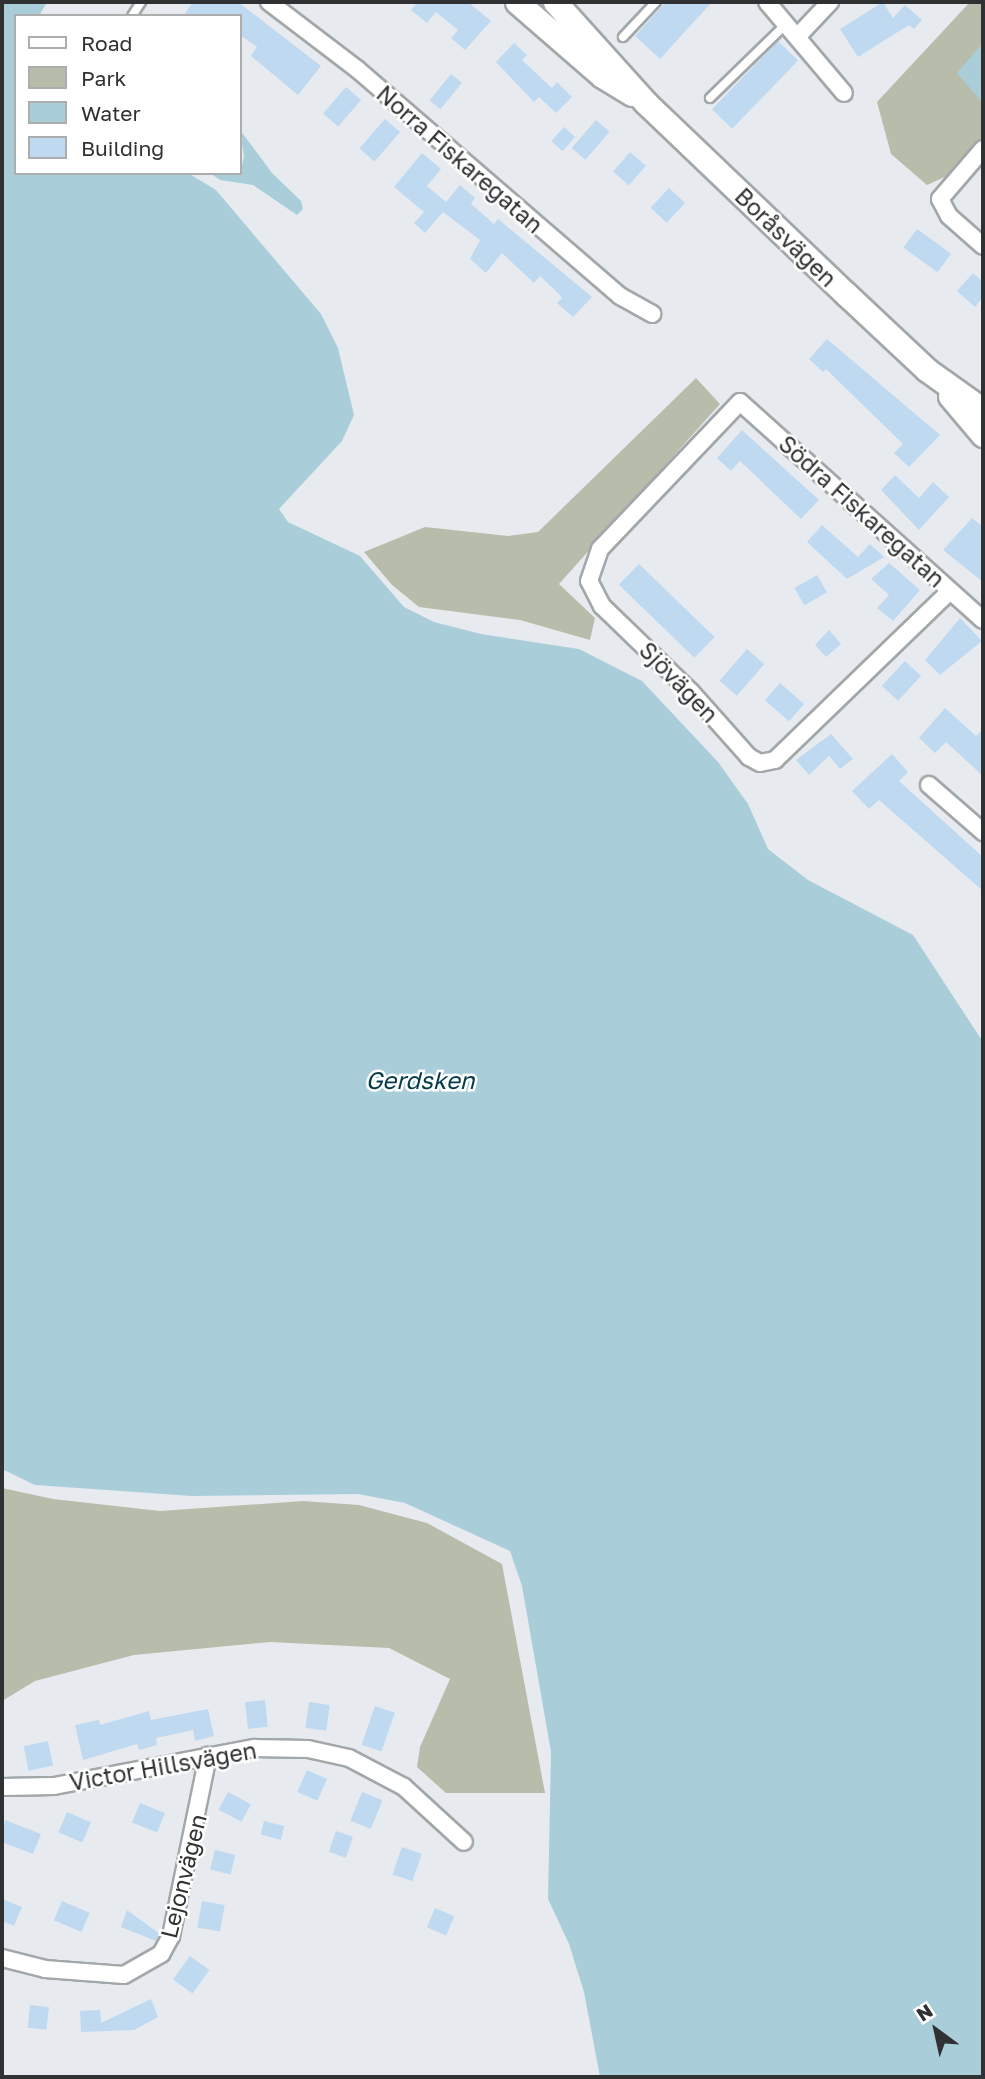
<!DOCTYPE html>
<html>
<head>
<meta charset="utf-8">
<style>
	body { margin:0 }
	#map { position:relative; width:985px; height:2079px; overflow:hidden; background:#e7ebef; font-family:"Golos Text",sans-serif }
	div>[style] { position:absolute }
	.green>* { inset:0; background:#b7bdaa }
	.water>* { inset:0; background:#a9ceda }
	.building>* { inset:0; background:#bfd9f1; transform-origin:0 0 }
	.roads { filter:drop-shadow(2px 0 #a2a7aa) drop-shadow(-2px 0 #a2a7aa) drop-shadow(0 2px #a2a7aa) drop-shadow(0 -2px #a2a7aa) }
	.service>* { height:8px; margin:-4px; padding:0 4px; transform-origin:4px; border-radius:4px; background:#fff }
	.minor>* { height:16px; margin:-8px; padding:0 8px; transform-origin:8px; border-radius:8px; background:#fff }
	.secondary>* { height:23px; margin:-11.5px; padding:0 11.5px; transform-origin:11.5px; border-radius:11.5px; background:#fff }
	span { translate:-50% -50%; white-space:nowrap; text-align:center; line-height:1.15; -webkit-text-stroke:5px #fff; paint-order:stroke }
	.street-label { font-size:23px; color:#2f3132 }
	.water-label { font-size:24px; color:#033b49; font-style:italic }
	.frame { position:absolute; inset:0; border:4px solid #2f3132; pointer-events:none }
	.legend { position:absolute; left:14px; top:14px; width:228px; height:161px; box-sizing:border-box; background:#fff; border:2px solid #acadad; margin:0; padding:9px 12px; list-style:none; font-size:21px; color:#2f3132 }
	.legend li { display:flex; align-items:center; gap:14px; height:35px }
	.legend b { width:35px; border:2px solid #acadad }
	.north { position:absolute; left:901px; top:1995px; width:70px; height:70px; -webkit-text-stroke:5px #fff; paint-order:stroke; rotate:327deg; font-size:19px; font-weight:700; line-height:28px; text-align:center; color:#2f3132 }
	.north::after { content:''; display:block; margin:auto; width:24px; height:32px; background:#2f3132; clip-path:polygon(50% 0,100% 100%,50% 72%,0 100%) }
</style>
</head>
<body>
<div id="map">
	<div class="green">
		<div style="clip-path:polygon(970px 2px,983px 2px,983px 140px,951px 174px,927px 185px,891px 154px,877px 102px)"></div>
		<div style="clip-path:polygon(696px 378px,720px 404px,559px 584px,595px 618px,590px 640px,520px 620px,419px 607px,392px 585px,364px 552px,425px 527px,508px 536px,538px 532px)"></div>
		<div style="clip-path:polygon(2px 1488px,53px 1499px,160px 1511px,303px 1501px,359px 1505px,427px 1523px,502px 1564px,545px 1793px,446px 1793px,417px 1767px,420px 1747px,450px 1679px,389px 1648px,270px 1642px,134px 1655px,35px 1681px,2px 1701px)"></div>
	</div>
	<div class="water">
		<div style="clip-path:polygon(2px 2px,47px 2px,39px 16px,16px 16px,16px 173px,188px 173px,216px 190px,321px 314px,338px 348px,354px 415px,342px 441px,279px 509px,288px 522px,360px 556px,404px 607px,434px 622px,481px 634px,579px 649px,642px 681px,718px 762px,748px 804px,768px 849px,808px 880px,913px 935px,983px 1042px,983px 2077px,600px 2077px,584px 1992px,569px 1944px,548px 1899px,551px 1752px,522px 1586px,510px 1551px,405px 1503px,358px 1494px,192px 1496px,35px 1485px,2px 1469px)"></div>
		<div style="clip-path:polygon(983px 43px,983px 101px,982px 102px,957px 73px)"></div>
		<div style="clip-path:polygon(240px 130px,272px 173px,301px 201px,303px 209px,297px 215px,253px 185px,220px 180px,210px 173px,240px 173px,244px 157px)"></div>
	</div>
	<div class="building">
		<div style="clip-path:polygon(193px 2px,238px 2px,321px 66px,298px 95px,251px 56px,257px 47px,240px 35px,240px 16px,183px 16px)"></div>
		<div style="clip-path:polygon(418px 2px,468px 2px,491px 21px,465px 50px,451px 38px,458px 30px,436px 12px,427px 23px,411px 10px)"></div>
		<div style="clip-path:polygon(666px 2px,712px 2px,660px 59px,635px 36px)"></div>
		<div style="clip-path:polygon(883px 2px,893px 18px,905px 5px,922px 20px,914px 29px,909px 25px,858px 57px,840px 29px)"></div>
		<div style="left:778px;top:41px;width:28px;height:95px;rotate:44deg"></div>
		<div style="clip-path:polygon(514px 43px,527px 55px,522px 60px,552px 88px,557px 82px,572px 97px,556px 113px,539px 97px,534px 102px,496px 62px)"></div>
		<div style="left:451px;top:74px;width:14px;height:34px;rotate:39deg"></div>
		<div style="left:346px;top:87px;width:20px;height:35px;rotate:41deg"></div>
		<div style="left:385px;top:119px;width:20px;height:39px;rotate:41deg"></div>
		<div style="left:596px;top:120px;width:18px;height:37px;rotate:41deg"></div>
		<div style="left:564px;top:127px;width:15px;height:19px;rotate:42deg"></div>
		<div style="left:630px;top:152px;width:21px;height:26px;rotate:41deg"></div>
		<div style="clip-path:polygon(422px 153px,441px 169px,427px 186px,446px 202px,460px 185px,475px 198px,471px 204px,494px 224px,498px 219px,592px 297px,573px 317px,557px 303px,562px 298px,559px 294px,540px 276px,534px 283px,502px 253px,486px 273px,470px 259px,480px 240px,443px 212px,425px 233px,414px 223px,424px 212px,394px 187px)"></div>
		<div style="left:669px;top:188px;width:22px;height:27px;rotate:43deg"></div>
		<div style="left:917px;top:229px;width:42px;height:23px;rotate:36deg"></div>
		<div style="clip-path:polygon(973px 273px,983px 282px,983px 297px,975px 307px,957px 291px)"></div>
		<div style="clip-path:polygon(827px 339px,940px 435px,909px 467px,894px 453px,903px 444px,826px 369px,823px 372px,809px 359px)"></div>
		<div style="clip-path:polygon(742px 430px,819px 500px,801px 519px,740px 461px,731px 471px,717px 458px)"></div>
		<div style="clip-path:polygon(895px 475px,919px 498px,933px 482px,949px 497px,919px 530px,881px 490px)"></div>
		<div style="clip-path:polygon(972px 518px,983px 527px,983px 582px,943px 550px)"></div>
		<div style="clip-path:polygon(822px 525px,858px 557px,870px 544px,884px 557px,847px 579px,807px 542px)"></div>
		<div style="clip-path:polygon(889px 563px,920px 590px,893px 621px,877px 608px,889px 595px,871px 579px)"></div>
		<div style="left:639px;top:564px;width:105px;height:29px;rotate:44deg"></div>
		<div style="left:817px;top:575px;width:20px;height:26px;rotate:60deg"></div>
		<div style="clip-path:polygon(960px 618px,982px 641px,940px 675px,925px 660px)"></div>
		<div style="clip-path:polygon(829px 630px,841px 644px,826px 657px,815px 645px)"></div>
		<div style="left:747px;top:649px;width:23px;height:42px;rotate:41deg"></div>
		<div style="left:905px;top:661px;width:22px;height:34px;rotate:43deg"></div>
		<div style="left:780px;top:683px;width:32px;height:23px;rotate:41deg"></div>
		<div style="clip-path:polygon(945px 708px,976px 736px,983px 729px,983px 776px,946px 742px,935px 753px,919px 738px)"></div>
		<div style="clip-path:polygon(831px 734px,853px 759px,840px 769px,829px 756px,809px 775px,796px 760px)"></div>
		<div style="clip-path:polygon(892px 754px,908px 772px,899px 781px,983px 857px,983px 891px,879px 800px,869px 809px,852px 791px)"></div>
		<div style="left:265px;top:1700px;width:27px;height:20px;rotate:84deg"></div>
		<div style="left:309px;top:1702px;width:21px;height:26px;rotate:8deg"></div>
		<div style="left:375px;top:1706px;width:21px;height:41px;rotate:19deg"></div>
		<div style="clip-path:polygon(208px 1709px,214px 1736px,195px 1741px,193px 1730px,156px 1738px,157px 1745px,139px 1750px,137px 1744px,83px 1760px,75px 1725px,99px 1720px,100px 1725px,149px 1711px,151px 1720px)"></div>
		<div style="left:48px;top:1741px;width:25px;height:25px;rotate:78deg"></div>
		<div style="left:307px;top:1770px;width:22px;height:24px;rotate:24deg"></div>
		<div style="left:228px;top:1792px;width:26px;height:20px;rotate:28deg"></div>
		<div style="left:362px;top:1792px;width:22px;height:31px;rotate:22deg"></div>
		<div style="left:140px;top:1803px;width:27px;height:21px;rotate:22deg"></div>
		<div style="left:67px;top:1812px;width:26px;height:22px;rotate:23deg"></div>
		<div style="clip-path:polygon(5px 1820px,41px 1834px,33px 1854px,2px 1842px)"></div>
		<div style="left:264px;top:1821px;width:21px;height:14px;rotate:14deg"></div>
		<div style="left:336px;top:1831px;width:18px;height:22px;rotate:19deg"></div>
		<div style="left:402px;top:1847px;width:21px;height:29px;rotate:19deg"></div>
		<div style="left:215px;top:1850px;width:21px;height:20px;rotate:14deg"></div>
		<div style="clip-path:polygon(2px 1899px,22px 1907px,14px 1926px,2px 1921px)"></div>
		<div style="left:62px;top:1901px;width:30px;height:21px;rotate:23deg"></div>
		<div style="left:202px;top:1901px;width:23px;height:27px;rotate:10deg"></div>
		<div style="left:435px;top:1908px;width:21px;height:21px;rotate:23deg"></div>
		<div style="clip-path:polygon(127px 1910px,160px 1934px,156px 1941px,121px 1927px)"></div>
		<div style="left:190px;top:1956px;width:24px;height:29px;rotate:36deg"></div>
		<div style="clip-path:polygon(151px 1999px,158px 2017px,134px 2030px,81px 2032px,80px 2011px,100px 2010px,101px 2023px)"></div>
		<div style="left:30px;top:2005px;width:19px;height:23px;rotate:6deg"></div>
	</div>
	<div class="roads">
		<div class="service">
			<div style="left:132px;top:16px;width:17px;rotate:-57deg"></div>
			<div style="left:623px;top:37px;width:48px;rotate:-46.7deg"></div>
			<div style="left:710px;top:98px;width:106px;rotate:-44.2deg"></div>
		</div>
		<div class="minor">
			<div style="left:269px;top:2px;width:111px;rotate:37.3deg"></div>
			<div style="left:357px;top:69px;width:347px;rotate:40.8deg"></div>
			<div style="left:620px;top:296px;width:37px;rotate:29deg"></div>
			<div style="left:767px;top:2px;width:119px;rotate:49.8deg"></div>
			<div style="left:798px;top:36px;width:47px;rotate:-46.7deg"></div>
			<div style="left:983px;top:149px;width:66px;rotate:130.7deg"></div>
			<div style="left:940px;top:199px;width:19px;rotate:62deg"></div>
			<div style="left:949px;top:216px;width:45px;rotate:41.4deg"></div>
			<div style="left:950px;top:591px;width:243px;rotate:136deg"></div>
			<div style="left:775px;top:760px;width:15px;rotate:169deg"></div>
			<div style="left:760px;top:763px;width:13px;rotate:-151deg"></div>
			<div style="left:749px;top:757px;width:87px;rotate:-131.7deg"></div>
			<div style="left:691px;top:692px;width:124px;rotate:-136deg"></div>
			<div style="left:602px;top:606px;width:28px;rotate:-117deg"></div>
			<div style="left:589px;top:581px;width:34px;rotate:-71deg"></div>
			<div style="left:600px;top:549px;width:203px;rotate:-46.4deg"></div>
			<div style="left:740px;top:402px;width:326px;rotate:41.9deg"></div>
			<div style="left:929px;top:785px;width:72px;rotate:41deg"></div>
			<div style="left:2px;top:1787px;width:52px;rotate:-1.1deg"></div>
			<div style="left:54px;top:1786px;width:204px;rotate:-10.8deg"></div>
			<div style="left:254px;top:1748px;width:54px;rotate:1.1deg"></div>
			<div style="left:308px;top:1749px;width:42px;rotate:12.4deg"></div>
			<div style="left:349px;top:1758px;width:62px;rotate:27.8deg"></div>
			<div style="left:404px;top:1787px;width:81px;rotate:42.5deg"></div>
			<div style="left:2px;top:1958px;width:44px;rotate:14.3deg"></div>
			<div style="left:45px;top:1969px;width:79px;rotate:4.3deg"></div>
			<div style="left:124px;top:1975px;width:43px;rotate:-29.6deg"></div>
			<div style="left:161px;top:1954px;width:21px;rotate:-61deg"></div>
			<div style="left:171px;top:1936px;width:184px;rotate:-78.4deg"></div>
		</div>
		<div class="secondary">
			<div style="left:517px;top:2px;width:113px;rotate:41deg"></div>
			<div style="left:602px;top:76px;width:35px;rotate:31deg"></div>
			<div style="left:555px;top:2px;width:136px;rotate:48deg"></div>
			<div style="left:646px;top:103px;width:277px;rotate:43.7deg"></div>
			<div style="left:846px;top:294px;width:111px;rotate:43.2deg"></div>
			<div style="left:927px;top:370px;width:69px;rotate:35.5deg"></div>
			<div style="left:950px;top:396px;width:51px;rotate:49.8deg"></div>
		</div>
	</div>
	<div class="street-label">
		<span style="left:460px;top:159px;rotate:41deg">Norra Fiskaregatan</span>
		<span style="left:786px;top:237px;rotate:44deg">Boråsvägen</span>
		<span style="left:862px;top:511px;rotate:42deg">Södra Fiskaregatan</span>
		<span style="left:679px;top:682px;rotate:46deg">Sjövägen</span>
		<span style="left:163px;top:1766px;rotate:-10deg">Victor Hillsvägen</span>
		<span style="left:183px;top:1876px;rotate:-76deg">Lejonvägen</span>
	</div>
	<div class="water-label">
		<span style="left:420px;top:1080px">Gerdsken</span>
	</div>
	<div class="frame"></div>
	<ul class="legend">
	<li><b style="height:9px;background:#fff"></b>Road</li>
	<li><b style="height:19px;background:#b7bdaa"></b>Park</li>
	<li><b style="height:19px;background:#a9ceda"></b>Water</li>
	<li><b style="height:19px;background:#bfd9f1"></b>Building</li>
	</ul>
	<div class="north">N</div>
</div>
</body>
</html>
